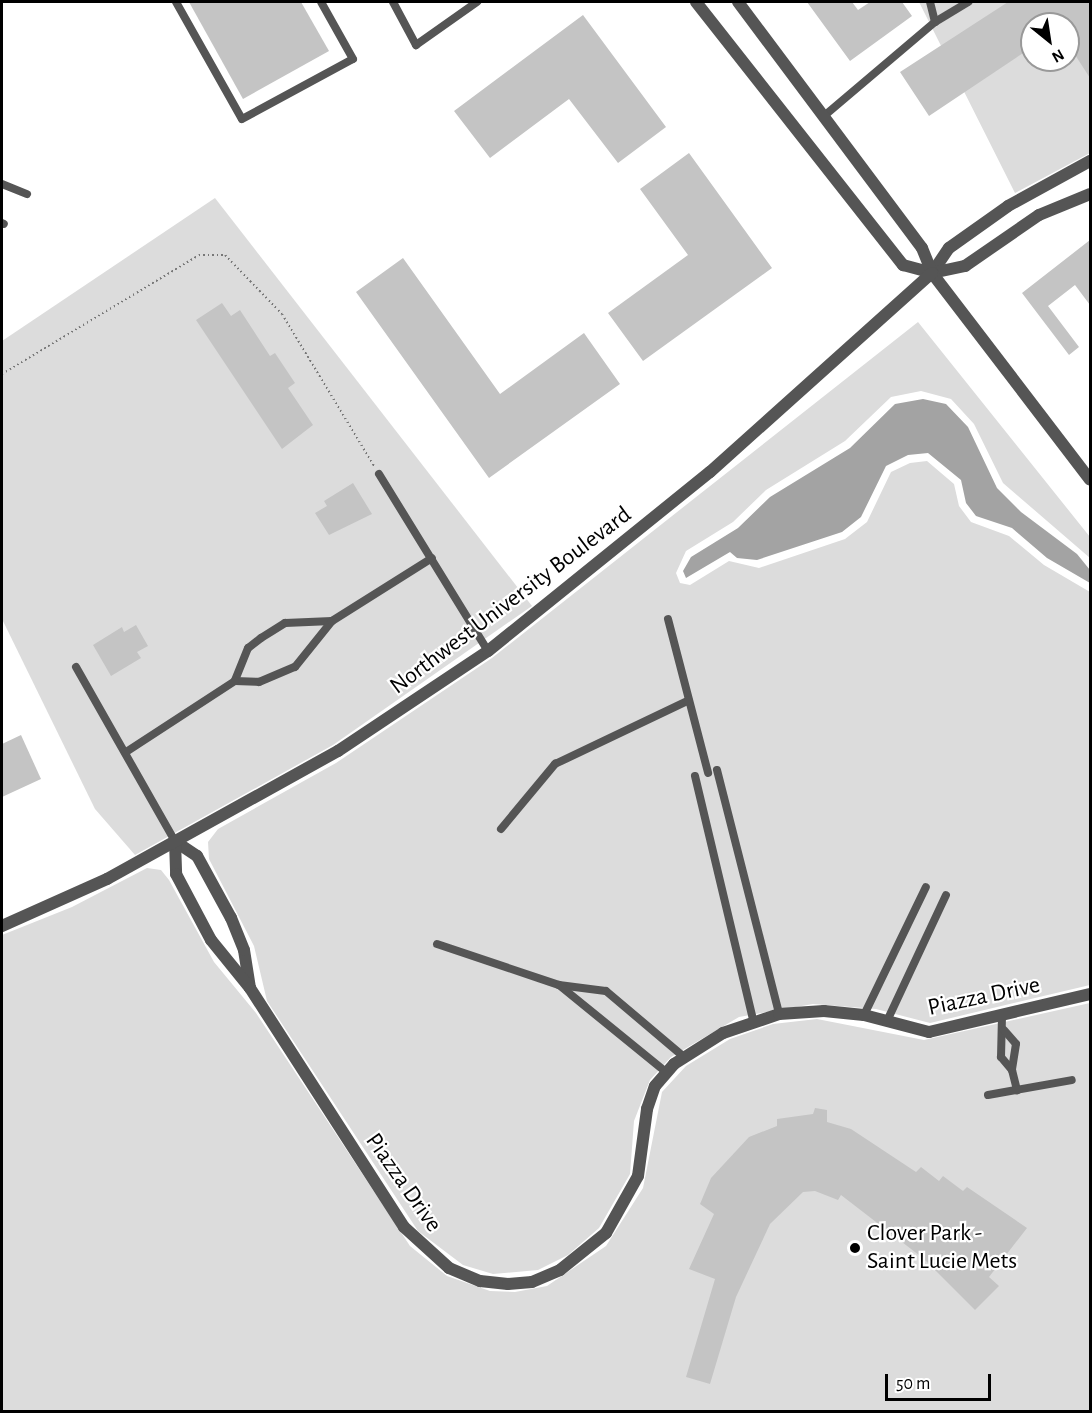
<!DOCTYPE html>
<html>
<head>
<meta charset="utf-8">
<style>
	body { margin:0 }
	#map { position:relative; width:1092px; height:1413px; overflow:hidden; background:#fff; font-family:"Alegreya Sans",sans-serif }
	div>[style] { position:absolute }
	.green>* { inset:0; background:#dcdcdc }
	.water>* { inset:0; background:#a3a3a3 }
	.building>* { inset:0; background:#c4c4c4 }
	.path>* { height:2px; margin-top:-1px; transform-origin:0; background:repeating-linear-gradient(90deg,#777 0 1.5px,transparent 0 4.5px) }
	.service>* { height:8px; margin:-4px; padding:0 4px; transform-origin:4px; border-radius:4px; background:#555 }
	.minor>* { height:12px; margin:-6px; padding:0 6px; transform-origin:6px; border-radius:6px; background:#555 }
	.tertiary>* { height:12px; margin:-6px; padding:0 6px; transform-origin:6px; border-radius:6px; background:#555 }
	.dots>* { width:16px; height:16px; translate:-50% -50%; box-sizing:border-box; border:3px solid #fff; border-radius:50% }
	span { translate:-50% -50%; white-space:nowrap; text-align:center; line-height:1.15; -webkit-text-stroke:4.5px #fff; paint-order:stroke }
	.street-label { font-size:24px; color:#000 }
	.poi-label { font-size:24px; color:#000 }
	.left { translate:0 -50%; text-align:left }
	.frame { position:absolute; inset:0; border:3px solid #000; pointer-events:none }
	.north { position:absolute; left:1020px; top:12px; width:60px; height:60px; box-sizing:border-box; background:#fff; border:2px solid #999; border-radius:50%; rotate:150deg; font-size:16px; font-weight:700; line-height:24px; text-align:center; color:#000 }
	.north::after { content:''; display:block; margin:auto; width:21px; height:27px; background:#000; clip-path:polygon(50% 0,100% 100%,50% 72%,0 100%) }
	.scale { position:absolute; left:885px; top:1374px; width:106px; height:27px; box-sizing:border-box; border:3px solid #000; border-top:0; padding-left:8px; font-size:18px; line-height:21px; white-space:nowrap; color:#000; -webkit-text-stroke:4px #fff; paint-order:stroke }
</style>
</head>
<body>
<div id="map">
	<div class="green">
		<div style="clip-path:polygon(evenodd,919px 2px,1090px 2px,1090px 153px,1015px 193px,919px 2px,1032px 24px,1068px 24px,1068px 60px,1032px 60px,1032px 24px)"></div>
		<div style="clip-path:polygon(215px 198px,532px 606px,333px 745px,135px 855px,95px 809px,2px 619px,2px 341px)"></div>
		<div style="clip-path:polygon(918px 322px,1090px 537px,1090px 558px,1003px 483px,974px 424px,951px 399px,921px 391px,891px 397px,845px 441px,766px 490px,733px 522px,686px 551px,676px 573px,680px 583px,690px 585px,729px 561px,759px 568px,845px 539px,867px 522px,891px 472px,910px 463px,927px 461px,954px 484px,959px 506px,971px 522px,1009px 536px,1044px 565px,1090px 592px,1090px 985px,930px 1023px,876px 1009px,813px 1004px,739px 1017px,671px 1057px,650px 1080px,634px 1121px,630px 1174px,599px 1228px,568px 1255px,538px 1270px,493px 1274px,463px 1265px,418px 1231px,267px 1001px,254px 946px,209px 859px,208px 842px,218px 829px,336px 763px,492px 658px)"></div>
		<div style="clip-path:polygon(147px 868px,161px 870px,169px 880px,214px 962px,256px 1013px,410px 1246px,447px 1276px,490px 1291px,515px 1292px,547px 1286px,606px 1246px,643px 1188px,662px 1092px,686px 1066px,730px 1039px,773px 1024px,817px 1019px,924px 1040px,1090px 1003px,1090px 1411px,2px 1411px,2px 935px,72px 907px)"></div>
	</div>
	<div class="water">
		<div style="clip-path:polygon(923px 399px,946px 404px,968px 427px,997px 488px,1021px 512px,1077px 554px,1090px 570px,1090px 583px,1047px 558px,1012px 528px,976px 516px,966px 503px,961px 480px,928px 453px,908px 455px,886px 466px,861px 517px,842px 532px,757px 560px,737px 558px,730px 552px,686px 578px,683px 571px,691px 557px,738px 528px,770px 497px,850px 448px,895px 404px)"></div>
	</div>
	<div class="building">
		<div style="clip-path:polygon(189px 2px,301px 2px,329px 51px,243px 99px)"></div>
		<div style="clip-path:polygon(807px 2px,852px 2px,858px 10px,870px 2px,902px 2px,912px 16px,850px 61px)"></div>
		<div style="clip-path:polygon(1008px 2px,1090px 2px,1090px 78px,1068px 44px,1068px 24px,1032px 24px,1032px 47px,929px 116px,900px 72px)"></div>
		<div style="clip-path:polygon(583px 15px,666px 127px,618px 163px,569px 99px,490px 158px,454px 111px)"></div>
		<div style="clip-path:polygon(689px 153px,772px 268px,643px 361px,608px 313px,688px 255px,640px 189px)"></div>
		<div style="clip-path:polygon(1090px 240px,1090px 305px,1075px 285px,1048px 306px,1079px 347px,1069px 355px,1022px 293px)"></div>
		<div style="clip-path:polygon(403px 258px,500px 394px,584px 333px,620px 384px,489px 478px,356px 292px)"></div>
		<div style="clip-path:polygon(222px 303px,231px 316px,240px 310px,270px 356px,275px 353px,295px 383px,288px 388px,313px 425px,282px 449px,196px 320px)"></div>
		<div style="clip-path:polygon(353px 483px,372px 514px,329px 535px,315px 513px,327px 506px,324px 501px)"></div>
		<div style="clip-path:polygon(136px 625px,148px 646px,137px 652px,141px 658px,111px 676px,93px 645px,122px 627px,124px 632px)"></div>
		<div style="clip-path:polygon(21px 735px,41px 779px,2px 797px,2px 744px)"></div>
		<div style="clip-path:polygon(815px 1108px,827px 1110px,827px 1122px,851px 1129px,916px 1172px,921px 1167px,939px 1181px,943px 1176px,963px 1191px,967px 1187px,1027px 1228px,989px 1277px,999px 1286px,975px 1310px,924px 1259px,841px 1195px,838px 1200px,815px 1191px,803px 1192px,770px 1224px,736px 1297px,710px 1384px,686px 1377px,715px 1279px,689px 1269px,714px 1214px,700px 1204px,711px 1178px,749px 1137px,777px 1126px,777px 1119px,813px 1114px)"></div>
	</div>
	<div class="path">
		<div style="left:2px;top:374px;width:230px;rotate:-31.1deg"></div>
		<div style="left:199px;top:255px;width:26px"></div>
		<div style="left:225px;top:255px;width:82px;rotate:46deg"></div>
		<div style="left:282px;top:314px;width:178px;rotate:58.8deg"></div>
	</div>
	<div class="service">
		<div style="left:176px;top:2px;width:134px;rotate:60.6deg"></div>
		<div style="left:242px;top:119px;width:126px;rotate:-28.4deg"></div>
		<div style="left:353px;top:59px;width:65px;rotate:-119.3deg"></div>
		<div style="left:393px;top:2px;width:49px;rotate:61.9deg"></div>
		<div style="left:416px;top:45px;width:75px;rotate:-35.2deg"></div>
		<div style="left:935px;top:22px;width:39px;rotate:-31deg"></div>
		<div style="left:824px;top:116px;width:145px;rotate:-40.3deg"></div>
		<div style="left:935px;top:22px;width:21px;rotate:-104deg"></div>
		<div style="left:2px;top:184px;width:27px;rotate:22deg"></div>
		<div style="left:2px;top:223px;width:2px;rotate:27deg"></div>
		<div style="left:379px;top:474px;width:208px;rotate:58.4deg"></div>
		<div style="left:668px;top:619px;width:159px;rotate:75.4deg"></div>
		<div style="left:332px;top:621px;width:47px;rotate:177.6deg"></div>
		<div style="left:285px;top:623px;width:28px;rotate:148deg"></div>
		<div style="left:261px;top:638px;width:16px;rotate:142deg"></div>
		<div style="left:248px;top:648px;width:35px;rotate:112deg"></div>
		<div style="left:235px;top:681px;width:24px;rotate:2deg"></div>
		<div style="left:259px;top:682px;width:39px;rotate:-23deg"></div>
		<div style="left:295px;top:667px;width:59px;rotate:-51.2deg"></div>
		<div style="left:332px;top:621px;width:118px;rotate:-32.2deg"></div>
		<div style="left:76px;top:667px;width:200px;rotate:60.4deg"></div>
		<div style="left:126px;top:752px;width:130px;rotate:-33.1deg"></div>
		<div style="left:717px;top:770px;width:252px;rotate:75.7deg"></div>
		<div style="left:695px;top:776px;width:251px;rotate:76.6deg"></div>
		<div style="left:501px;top:829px;width:85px;rotate:-50.3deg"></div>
		<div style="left:555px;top:764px;width:148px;rotate:-25.5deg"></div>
		<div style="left:437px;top:944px;width:129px;rotate:18.6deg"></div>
		<div style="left:559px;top:985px;width:47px;rotate:7.3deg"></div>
		<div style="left:606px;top:991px;width:102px;rotate:40.2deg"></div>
		<div style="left:559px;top:985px;width:138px;rotate:39.1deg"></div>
		<div style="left:864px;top:1015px;width:142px;rotate:-64.2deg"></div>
		<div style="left:1002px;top:1016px;width:41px;rotate:91.4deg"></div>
		<div style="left:1001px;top:1057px;width:17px;rotate:50deg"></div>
		<div style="left:1012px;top:1070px;width:21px;rotate:76deg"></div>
		<div style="left:887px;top:1021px;width:139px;rotate:-64.9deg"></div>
		<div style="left:1004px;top:1030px;width:18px;rotate:49deg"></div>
		<div style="left:1016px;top:1044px;width:26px;rotate:99deg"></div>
		<div style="left:988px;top:1095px;width:85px;rotate:-10.1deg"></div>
	</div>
	<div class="minor">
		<div style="left:932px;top:273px;width:30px;rotate:-56deg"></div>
		<div style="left:949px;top:248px;width:72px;rotate:-35.4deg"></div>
		<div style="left:1008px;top:206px;width:94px;rotate:-28.8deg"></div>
		<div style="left:932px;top:273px;width:34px;rotate:-12deg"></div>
		<div style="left:965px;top:266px;width:90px;rotate:-34.6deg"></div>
		<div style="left:1039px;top:215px;width:55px;rotate:-22.4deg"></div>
		<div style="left:250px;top:988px;width:38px;rotate:-99deg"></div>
		<div style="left:244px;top:950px;width:35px;rotate:-112deg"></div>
		<div style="left:231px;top:918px;width:71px;rotate:-118.7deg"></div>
		<div style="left:197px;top:856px;width:27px;rotate:-146deg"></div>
		<div style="left:175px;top:841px;width:33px;rotate:88deg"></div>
		<div style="left:176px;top:874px;width:75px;rotate:62.1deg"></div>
		<div style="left:211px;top:940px;width:62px;rotate:50.9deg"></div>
		<div style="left:250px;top:988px;width:284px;rotate:57.2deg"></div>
		<div style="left:404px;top:1227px;width:61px;rotate:42.3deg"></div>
		<div style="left:449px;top:1268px;width:34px;rotate:23deg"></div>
		<div style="left:480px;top:1281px;width:28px;rotate:6deg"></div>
		<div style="left:508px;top:1284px;width:24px;rotate:-5deg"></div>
		<div style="left:532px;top:1282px;width:30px;rotate:-23deg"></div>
		<div style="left:560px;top:1270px;width:59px;rotate:-38.8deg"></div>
		<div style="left:606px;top:1233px;width:65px;rotate:-60.7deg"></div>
		<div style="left:638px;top:1176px;width:68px;rotate:-82.3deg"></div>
		<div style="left:647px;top:1109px;width:24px;rotate:-71deg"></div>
		<div style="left:655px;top:1086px;width:29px;rotate:-49deg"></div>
		<div style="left:674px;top:1064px;width:58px;rotate:-32.3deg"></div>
		<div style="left:723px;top:1033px;width:59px;rotate:-18.7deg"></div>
		<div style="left:779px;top:1014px;width:45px;rotate:-3.8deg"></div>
		<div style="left:824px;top:1011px;width:40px;rotate:5.7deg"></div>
		<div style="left:864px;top:1015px;width:67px;rotate:14.7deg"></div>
		<div style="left:929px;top:1032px;width:165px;rotate:-13.3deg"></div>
	</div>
	<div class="tertiary">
		<div style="left:696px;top:2px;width:335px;rotate:51.8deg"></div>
		<div style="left:903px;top:265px;width:30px;rotate:15deg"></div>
		<div style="left:738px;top:2px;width:307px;rotate:53.2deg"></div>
		<div style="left:922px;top:248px;width:27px;rotate:68deg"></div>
		<div style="left:932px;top:273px;width:260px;rotate:52.6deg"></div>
		<div style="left:2px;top:926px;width:115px;rotate:-24.1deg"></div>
		<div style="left:107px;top:879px;width:264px;rotate:-29deg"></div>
		<div style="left:338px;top:751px;width:180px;rotate:-33.7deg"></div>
		<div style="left:488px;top:651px;width:285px;rotate:-38.9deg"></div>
		<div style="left:710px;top:472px;width:298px;rotate:-41.9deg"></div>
	</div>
	<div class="dots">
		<div style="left:855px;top:1248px;background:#000"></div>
	</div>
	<div class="street-label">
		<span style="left:511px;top:601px;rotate:-37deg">Northwest University Boulevard</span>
		<span style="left:984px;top:997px;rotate:-12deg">Piazza Drive</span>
		<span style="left:403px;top:1183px;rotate:55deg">Piazza Drive</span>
	</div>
	<div class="poi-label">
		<span class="left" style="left:867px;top:1248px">Clover Park -<br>Saint Lucie Mets</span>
	</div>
	<div class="frame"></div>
	<div class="north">N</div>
	<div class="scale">50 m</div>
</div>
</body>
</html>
